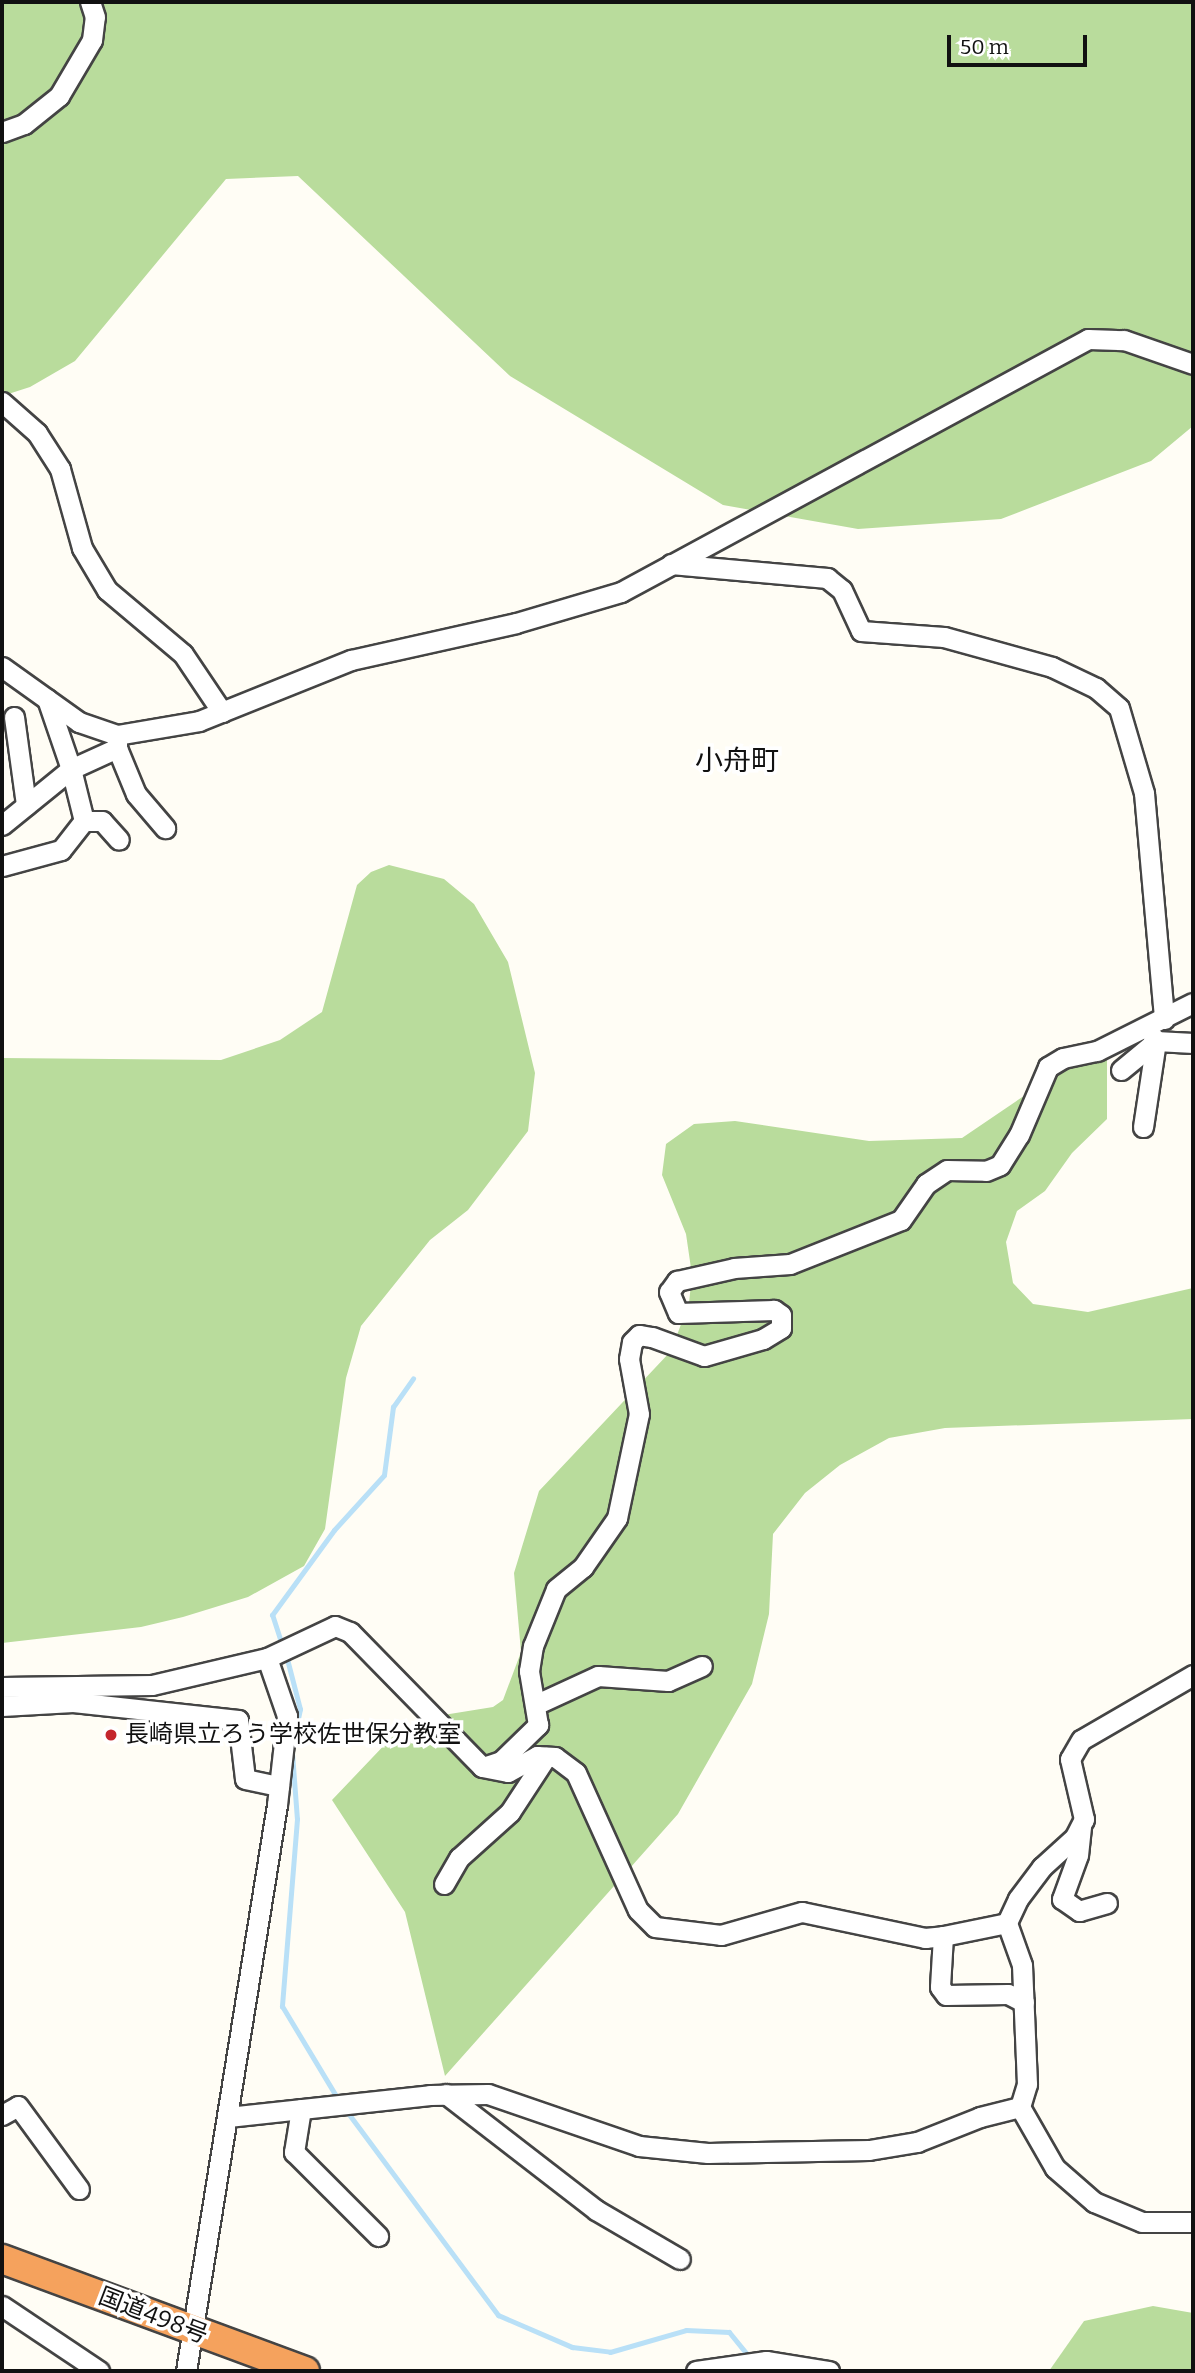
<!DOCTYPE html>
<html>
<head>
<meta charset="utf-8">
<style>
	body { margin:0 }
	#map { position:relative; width:1195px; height:2373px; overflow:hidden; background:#fffdf5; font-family:Bitter,"Noto Sans JP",serif }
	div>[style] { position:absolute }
	.forest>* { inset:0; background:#b9dc9c }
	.stream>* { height:5px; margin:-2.5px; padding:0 2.5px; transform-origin:2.5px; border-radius:2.5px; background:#b9e0f7 }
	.roads { filter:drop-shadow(2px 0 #444) drop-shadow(-2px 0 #444) drop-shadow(0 2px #444) drop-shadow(0 -2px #444) }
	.minor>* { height:19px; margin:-9.5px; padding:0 9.5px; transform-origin:9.5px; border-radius:9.5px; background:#fff }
	.highway>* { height:28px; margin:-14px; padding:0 14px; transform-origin:14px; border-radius:14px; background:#f5a25d }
	.dots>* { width:19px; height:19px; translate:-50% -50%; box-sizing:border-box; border:4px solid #fff; border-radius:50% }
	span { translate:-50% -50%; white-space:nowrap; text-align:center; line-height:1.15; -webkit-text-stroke:7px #fff; paint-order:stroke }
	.poi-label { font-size:24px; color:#111 }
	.left { translate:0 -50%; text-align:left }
	.street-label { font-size:24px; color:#111 }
	.quarter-label { font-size:28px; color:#111 }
	.frame { position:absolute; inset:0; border:4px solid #111; pointer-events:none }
	.scale { position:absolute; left:947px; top:35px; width:140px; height:32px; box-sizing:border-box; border:4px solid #111; border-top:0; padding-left:9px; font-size:21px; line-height:24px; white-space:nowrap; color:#111; -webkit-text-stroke:5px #fff; paint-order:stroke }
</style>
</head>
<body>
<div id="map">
	<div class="forest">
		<div style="clip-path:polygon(2px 2px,1193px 2px,1193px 426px,1151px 461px,1001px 519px,858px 529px,723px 505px,510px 376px,298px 176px,226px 179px,75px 361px,30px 387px,2px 396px)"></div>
		<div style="clip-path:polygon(389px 865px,444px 879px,474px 904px,508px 962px,535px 1073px,528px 1131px,468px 1210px,430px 1240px,361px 1326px,346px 1378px,325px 1529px,304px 1566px,248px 1597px,183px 1617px,141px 1627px,2px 1643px,2px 1058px,221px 1060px,280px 1040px,322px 1012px,357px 885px,371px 872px)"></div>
		<div style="clip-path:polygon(1077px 1060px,1107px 1060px,1107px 1119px,1072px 1153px,1045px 1191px,1017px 1211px,1006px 1242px,1013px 1283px,1033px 1304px,1088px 1312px,1193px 1288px,1193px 1419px,945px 1428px,889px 1438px,840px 1465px,805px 1493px,773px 1534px,769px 1614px,752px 1684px,678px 1814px,445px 2076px,405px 1912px,332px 1800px,392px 1737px,431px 1717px,493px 1707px,503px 1700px,521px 1652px,514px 1573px,539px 1491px,671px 1351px,689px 1303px,692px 1275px,686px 1234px,662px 1175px,666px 1144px,694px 1124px,735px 1121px,869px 1141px,962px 1138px)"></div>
		<div style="clip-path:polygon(1153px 2306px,1193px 2313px,1193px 2371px,1049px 2371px,1084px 2321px)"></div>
	</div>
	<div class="stream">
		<div style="left:282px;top:1645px;width:32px;rotate:-108deg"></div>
		<div style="left:272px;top:1615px;width:105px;rotate:-53.9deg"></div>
		<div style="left:334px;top:1530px;width:74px;rotate:-47.7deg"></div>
		<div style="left:384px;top:1475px;width:69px;rotate:-82.5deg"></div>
		<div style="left:393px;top:1407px;width:35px;rotate:-55deg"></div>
		<div style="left:286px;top:1655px;width:56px;rotate:75.5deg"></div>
		<div style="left:300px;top:1709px;width:29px;rotate:102deg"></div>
		<div style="left:292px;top:1753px;width:66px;rotate:85.7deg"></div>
		<div style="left:297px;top:1819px;width:188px;rotate:94.6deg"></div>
		<div style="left:282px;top:2006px;width:111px;rotate:59deg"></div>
		<div style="left:345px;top:2109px;width:257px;rotate:53.4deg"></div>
		<div style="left:498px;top:2315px;width:81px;rotate:23.4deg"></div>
		<div style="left:572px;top:2347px;width:38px;rotate:7deg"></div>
		<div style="left:610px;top:2352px;width:79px;rotate:-16.1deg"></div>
		<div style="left:686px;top:2330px;width:43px;rotate:2.7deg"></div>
		<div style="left:729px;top:2332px;width:33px;rotate:51deg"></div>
	</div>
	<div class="roads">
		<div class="minor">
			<div style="left:2px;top:132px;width:23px;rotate:-20deg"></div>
			<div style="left:24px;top:124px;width:45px;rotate:-38.7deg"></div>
			<div style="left:59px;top:96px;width:65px;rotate:-59.5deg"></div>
			<div style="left:92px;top:40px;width:23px;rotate:-83deg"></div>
			<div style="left:95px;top:17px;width:16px;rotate:-108deg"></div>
			<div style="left:2px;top:402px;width:47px;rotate:41.5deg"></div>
			<div style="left:37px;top:433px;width:43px;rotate:57.4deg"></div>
			<div style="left:60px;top:469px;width:82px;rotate:74.4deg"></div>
			<div style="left:82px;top:548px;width:49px;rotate:59.2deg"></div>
			<div style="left:107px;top:590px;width:99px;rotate:40.1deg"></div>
			<div style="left:183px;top:654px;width:70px;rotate:56.1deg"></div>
			<div style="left:671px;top:564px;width:157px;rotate:5.1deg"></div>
			<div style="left:827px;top:578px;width:19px;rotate:39deg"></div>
			<div style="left:842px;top:590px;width:45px;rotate:65.1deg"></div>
			<div style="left:861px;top:631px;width:83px;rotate:4.1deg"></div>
			<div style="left:944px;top:637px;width:112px;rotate:15.5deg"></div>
			<div style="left:1052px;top:667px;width:49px;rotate:25.5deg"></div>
			<div style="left:1096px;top:688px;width:30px;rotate:41deg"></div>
			<div style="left:1119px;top:708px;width:89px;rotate:73.6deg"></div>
			<div style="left:1144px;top:793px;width:227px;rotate:84.9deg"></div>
			<div style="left:2px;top:667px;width:95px;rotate:35.5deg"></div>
			<div style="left:79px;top:722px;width:40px;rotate:18.9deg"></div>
			<div style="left:117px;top:735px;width:83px;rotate:-9.7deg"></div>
			<div style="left:199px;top:721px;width:164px;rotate:-21.9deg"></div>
			<div style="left:351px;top:660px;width:169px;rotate:-12.6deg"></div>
			<div style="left:516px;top:623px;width:109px;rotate:-16.4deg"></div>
			<div style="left:621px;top:592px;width:531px;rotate:-28.45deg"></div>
			<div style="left:1088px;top:339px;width:36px;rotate:2deg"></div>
			<div style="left:1124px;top:340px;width:73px;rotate:19.2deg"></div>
			<div style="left:14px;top:717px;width:89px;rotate:82.2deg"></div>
			<div style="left:117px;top:748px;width:50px;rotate:67.6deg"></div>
			<div style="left:136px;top:794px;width:45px;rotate:49.5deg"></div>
			<div style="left:84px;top:821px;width:18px"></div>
			<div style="left:102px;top:821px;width:25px;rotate:48deg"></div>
			<div style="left:2px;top:825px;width:89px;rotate:-39.1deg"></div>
			<div style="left:71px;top:769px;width:74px;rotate:-108.9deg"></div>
			<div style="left:2px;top:866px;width:61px;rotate:-15.2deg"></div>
			<div style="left:61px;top:850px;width:37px;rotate:-52deg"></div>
			<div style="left:84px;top:821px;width:54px;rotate:-104deg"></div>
			<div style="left:71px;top:769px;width:51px;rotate:-24.5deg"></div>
			<div style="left:117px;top:748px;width:13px;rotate:-90deg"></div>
			<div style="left:1121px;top:1070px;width:45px;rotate:-39.6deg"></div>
			<div style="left:1156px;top:1041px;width:5px;rotate:-127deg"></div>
			<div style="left:1143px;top:1127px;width:87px;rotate:-81.4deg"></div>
			<div style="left:1156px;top:1041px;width:37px;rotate:3deg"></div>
			<div style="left:1193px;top:1675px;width:129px;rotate:149.9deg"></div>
			<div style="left:1081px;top:1740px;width:22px;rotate:120deg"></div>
			<div style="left:1070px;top:1759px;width:62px;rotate:76.9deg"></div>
			<div style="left:1084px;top:1819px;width:20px;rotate:117deg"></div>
			<div style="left:1075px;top:1837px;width:45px;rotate:137.7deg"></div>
			<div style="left:1042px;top:1867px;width:40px;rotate:127deg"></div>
			<div style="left:1018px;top:1899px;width:26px;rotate:115deg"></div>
			<div style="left:1007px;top:1923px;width:45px;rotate:70.3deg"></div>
			<div style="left:1022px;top:1965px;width:119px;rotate:87.6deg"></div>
			<div style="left:1027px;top:2084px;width:24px;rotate:107deg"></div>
			<div style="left:1020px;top:2107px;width:70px;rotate:60.2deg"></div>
			<div style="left:1055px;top:2168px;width:52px;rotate:41.1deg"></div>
			<div style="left:1094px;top:2202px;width:52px;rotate:22.6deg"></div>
			<div style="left:1142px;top:2222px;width:51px"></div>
			<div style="left:2px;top:1687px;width:150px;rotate:-0.8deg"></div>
			<div style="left:152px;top:1685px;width:118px;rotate:-13.2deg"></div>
			<div style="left:537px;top:1704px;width:67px;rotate:-24.7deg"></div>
			<div style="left:598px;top:1676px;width:70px;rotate:4.1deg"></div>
			<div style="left:668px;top:1681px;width:37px;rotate:-24deg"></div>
			<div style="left:2px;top:1706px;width:71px;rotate:-3.2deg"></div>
			<div style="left:73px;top:1702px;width:166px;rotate:6.2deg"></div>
			<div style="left:238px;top:1720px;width:59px;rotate:83.2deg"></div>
			<div style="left:245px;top:1779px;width:35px;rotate:12deg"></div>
			<div style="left:483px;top:1767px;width:19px;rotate:-18deg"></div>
			<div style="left:501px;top:1761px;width:52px;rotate:-44.2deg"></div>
			<div style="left:538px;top:1725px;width:55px;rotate:-99.5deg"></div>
			<div style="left:529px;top:1671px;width:25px;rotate:-81deg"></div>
			<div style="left:533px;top:1646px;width:61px;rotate:-68deg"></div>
			<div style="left:556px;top:1589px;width:35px;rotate:-39deg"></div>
			<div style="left:583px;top:1567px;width:60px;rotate:-55.2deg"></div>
			<div style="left:617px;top:1518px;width:106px;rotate:-78.1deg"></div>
			<div style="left:639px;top:1414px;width:56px;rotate:-100.3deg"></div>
			<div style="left:629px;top:1359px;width:17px;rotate:-80deg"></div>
			<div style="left:632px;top:1342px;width:10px;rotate:-45deg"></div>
			<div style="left:639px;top:1335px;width:13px;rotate:9deg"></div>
			<div style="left:652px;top:1337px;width:55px;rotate:20.1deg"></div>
			<div style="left:704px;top:1356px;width:61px;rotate:-16.1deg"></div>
			<div style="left:763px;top:1339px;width:21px;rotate:-31deg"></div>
			<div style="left:781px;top:1328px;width:13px;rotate:-90deg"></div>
			<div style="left:781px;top:1315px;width:9px;rotate:-144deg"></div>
			<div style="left:774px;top:1310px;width:96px;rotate:178.2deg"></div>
			<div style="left:678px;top:1313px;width:23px;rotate:-113deg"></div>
			<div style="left:669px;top:1292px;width:14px;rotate:-54deg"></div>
			<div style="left:677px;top:1281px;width:58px;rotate:-12.8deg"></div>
			<div style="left:734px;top:1268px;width:56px;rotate:-4.1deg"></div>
			<div style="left:790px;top:1264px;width:119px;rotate:-21.6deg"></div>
			<div style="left:901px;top:1220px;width:44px;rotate:-55.2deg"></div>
			<div style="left:926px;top:1184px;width:25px;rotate:-34deg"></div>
			<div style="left:947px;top:1170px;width:39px;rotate:1deg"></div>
			<div style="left:986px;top:1171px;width:15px;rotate:-23deg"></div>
			<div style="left:1000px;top:1165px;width:36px;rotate:-58deg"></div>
			<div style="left:1019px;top:1135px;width:74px;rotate:-66.9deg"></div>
			<div style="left:1048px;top:1067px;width:17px;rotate:-31deg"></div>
			<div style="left:1063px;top:1058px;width:35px;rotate:-12deg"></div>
			<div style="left:1097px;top:1051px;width:107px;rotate:-26.6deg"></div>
			<div style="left:1081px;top:1827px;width:28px;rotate:96deg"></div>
			<div style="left:1078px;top:1855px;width:47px;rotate:110deg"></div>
			<div style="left:1062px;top:1899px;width:21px;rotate:35deg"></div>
			<div style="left:1079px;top:1911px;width:29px;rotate:-16deg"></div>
			<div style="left:444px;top:1884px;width:30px;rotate:-60deg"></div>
			<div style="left:459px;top:1858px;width:69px;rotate:-42deg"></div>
			<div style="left:510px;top:1812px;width:66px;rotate:-56.8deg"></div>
			<div style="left:1007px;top:1923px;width:65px;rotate:168.5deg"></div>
			<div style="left:943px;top:1936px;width:51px;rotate:93.4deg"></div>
			<div style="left:940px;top:1987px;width:10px;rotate:53deg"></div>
			<div style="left:946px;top:1995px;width:62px;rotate:-0.9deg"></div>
			<div style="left:1008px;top:1994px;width:18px;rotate:27deg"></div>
			<div style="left:446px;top:2094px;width:190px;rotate:37.7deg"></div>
			<div style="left:596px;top:2210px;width:97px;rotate:30.3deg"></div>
			<div style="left:301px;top:2109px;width:44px;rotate:99.2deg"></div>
			<div style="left:294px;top:2152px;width:119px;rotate:45deg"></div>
			<div style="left:2px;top:2115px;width:18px;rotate:-29deg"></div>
			<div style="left:18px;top:2106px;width:103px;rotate:53.7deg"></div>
			<div style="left:228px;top:2117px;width:203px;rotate:-6.2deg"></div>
			<div style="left:430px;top:2095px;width:58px;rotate:-1deg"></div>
			<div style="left:488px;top:2094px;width:160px;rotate:19deg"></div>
			<div style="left:639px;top:2146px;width:69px;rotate:5.8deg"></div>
			<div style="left:708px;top:2153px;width:161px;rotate:-1.1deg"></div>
			<div style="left:869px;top:2150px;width:49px;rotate:-9.5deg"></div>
			<div style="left:917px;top:2142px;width:68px;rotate:-21.6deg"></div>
			<div style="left:980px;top:2117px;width:41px;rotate:-14deg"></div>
			<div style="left:2px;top:2306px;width:117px;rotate:33.8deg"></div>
			<div style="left:186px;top:2371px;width:573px;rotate:-80.87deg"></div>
			<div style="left:277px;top:1805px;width:90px;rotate:-83.6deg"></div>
			<div style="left:287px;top:1716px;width:61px;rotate:-109deg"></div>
			<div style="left:267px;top:1658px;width:75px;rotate:-25.2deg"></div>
			<div style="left:335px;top:1626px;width:16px;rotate:22deg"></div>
			<div style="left:350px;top:1632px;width:189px;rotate:45.6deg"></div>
			<div style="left:482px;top:1767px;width:26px;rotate:11deg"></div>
			<div style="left:508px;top:1772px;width:33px;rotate:-29deg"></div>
			<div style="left:537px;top:1756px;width:18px;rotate:3deg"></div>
			<div style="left:555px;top:1757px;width:26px;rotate:37deg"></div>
			<div style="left:576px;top:1773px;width:150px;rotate:65.7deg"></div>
			<div style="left:638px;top:1910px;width:24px;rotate:45deg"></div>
			<div style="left:655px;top:1927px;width:66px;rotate:6.9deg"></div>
			<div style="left:721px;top:1935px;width:84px;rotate:-15.9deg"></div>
			<div style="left:802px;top:1912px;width:126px;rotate:11.9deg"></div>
			<div style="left:925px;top:1938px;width:18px;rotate:-6deg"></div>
			<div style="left:696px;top:2371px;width:71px;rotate:-8.1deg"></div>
			<div style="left:766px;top:2361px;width:64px;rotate:9deg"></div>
		</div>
		<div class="highway">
			<div style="left:2px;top:2259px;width:323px;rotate:20.3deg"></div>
		</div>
	</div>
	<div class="dots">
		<div style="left:111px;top:1735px;background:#c4262e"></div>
	</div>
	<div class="poi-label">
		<span class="left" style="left:125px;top:1735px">長崎県立ろう学校佐世保分教室</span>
	</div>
	<div class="street-label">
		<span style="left:153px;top:2316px;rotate:21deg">国道498号</span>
	</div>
	<div class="quarter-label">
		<span style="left:737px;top:761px">小舟町</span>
	</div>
	<div class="frame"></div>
	<div class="scale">50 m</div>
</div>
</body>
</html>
